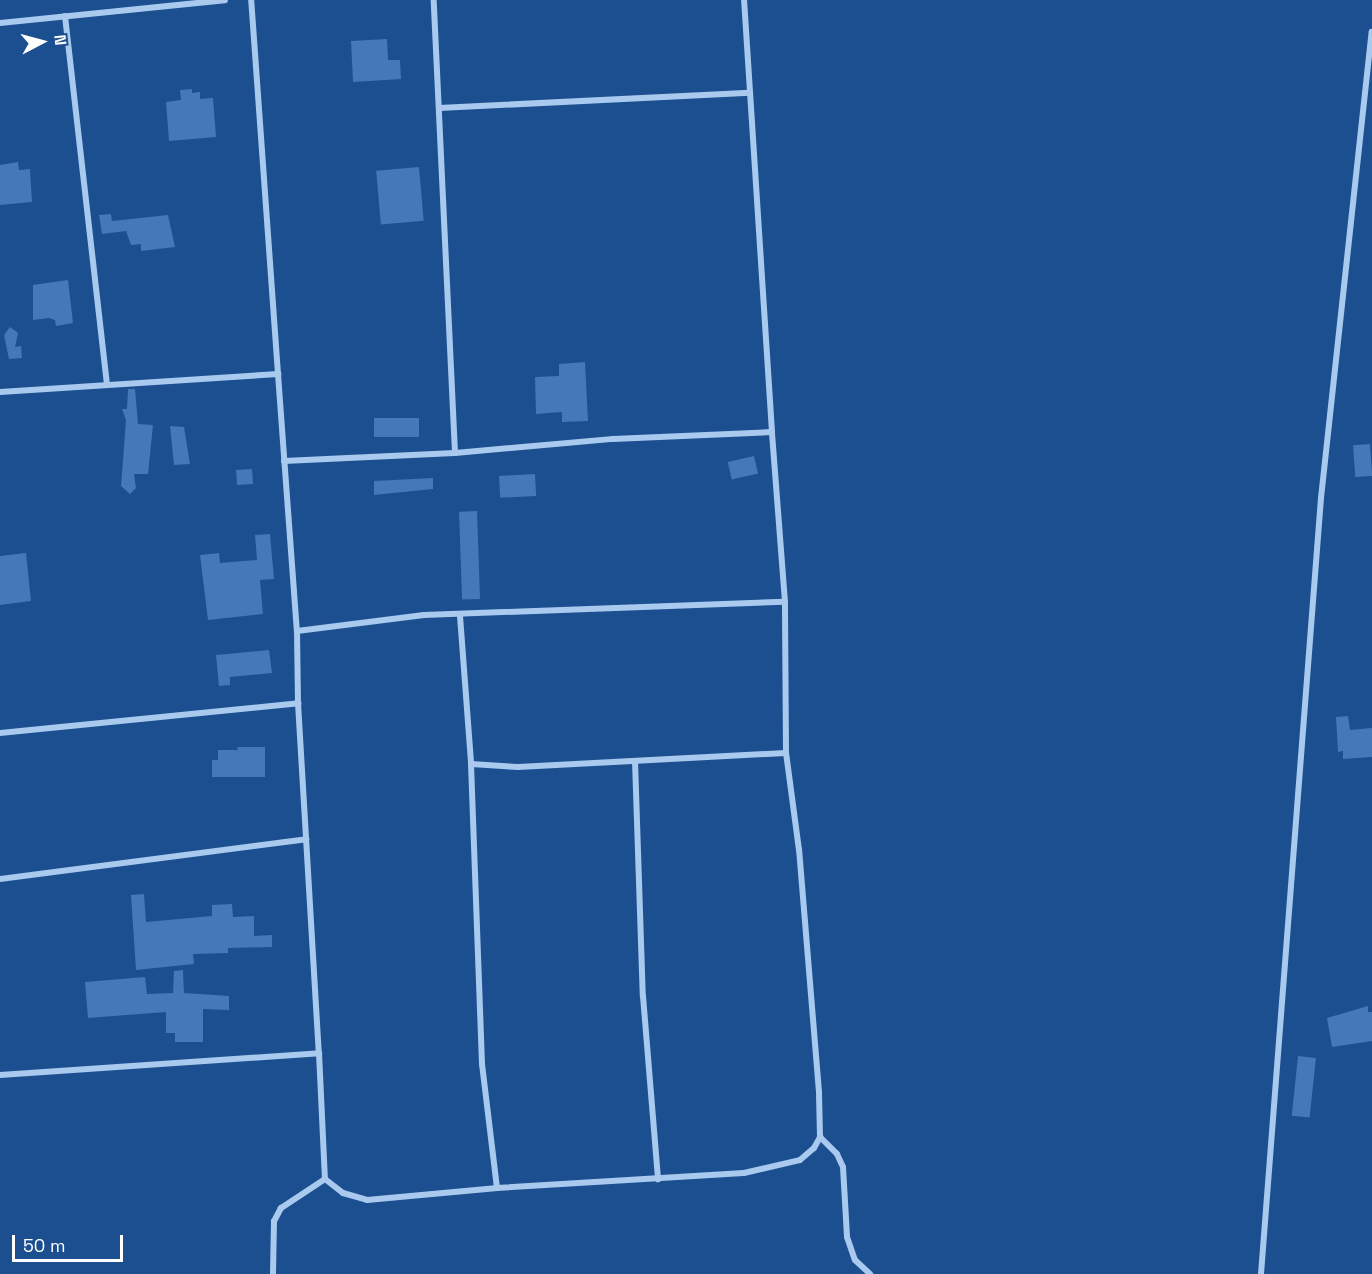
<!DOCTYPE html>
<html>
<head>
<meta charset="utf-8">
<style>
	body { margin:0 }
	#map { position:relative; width:1372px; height:1274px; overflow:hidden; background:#1b4f8f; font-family:"Space Grotesk",sans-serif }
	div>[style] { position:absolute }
	.building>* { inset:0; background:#4478b7; transform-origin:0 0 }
	.minor>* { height:6px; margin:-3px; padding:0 3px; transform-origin:3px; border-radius:3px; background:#a9c9ee }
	span { translate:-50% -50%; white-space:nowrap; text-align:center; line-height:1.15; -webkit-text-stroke:4.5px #1b4f8f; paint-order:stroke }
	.north { position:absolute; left:12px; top:12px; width:60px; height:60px; -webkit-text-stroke:4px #1b4f8f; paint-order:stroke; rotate:84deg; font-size:16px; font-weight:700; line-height:24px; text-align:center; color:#fff }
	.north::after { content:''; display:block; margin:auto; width:21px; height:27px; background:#fff; clip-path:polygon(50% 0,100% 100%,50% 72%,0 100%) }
	.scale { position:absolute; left:12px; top:1235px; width:111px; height:27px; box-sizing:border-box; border:3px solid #fff; border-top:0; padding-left:8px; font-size:18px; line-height:21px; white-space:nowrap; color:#fff; -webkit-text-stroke:4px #1b4f8f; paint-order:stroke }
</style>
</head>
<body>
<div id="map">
	<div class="building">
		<div style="clip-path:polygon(387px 39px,388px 60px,400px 60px,401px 79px,353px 82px,351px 41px)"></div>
		<div style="clip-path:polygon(192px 89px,192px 93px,200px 92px,200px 99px,213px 98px,216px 137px,169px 141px,166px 102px,181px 100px,180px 90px)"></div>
		<div style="clip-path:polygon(18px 162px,19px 170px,30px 169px,32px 202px,0 205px,0 165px)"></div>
		<div style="left:419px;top:167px;width:54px;height:43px;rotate:85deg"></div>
		<div style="clip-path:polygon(111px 214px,112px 221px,168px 215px,175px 247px,141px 251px,141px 244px,131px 245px,126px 231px,102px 234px,99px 215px)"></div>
		<div style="clip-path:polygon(68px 280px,73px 323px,56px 326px,55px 320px,49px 318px,33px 320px,33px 285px)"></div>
		<div style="clip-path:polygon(10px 327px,18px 333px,15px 347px,21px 346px,22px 358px,9px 359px,4px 335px)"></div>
		<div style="clip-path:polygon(585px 362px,588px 421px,562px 422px,562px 412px,536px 414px,535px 377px,559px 376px,559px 364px)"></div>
		<div style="clip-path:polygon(128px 389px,135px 389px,138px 424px,153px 425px,148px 474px,134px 474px,136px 488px,130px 494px,121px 486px,126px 420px,122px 409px,127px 409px)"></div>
		<div style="left:419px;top:418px;width:19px;height:45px;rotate:90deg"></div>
		<div style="clip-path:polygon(170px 426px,184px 427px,190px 464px,174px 465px)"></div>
		<div style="left:1370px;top:444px;width:32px;height:17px;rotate:86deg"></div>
		<div style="left:754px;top:456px;width:18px;height:27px;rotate:77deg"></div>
		<div style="left:252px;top:469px;width:15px;height:16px;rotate:86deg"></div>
		<div style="left:535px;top:474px;width:22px;height:36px;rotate:87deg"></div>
		<div style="clip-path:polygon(433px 478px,433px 489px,374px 495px,374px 481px)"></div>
		<div style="left:477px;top:511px;width:88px;height:18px;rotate:88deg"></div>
		<div style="clip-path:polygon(270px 534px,274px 579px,260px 580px,263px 614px,208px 620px,200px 555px,219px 553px,220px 563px,257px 560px,255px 535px)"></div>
		<div style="clip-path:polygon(26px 553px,31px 601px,0 605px,0 556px)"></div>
		<div style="clip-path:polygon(269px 650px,272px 673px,230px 677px,230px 685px,219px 686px,216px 655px)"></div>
		<div style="clip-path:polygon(1348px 716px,1350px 730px,1372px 728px,1372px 757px,1343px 759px,1343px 751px,1338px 752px,1336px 717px)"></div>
		<div style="clip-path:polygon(237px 747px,265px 747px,265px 777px,212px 777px,212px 760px,218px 760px,218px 750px,238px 750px)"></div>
		<div style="clip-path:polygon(144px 894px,146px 922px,212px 916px,212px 905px,232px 904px,233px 917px,254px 916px,254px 936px,272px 935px,272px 947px,228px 948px,228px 953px,193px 954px,194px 964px,136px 970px,131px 895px)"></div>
		<div style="clip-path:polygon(183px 970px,184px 993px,229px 996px,229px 1010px,203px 1009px,203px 1042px,175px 1042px,175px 1033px,166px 1033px,166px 1012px,88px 1018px,85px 982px,145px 977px,147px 994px,173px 993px,174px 971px)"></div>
		<div style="clip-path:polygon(1368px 1006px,1368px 1012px,1372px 1012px,1372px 1041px,1332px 1047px,1327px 1018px)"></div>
		<div style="left:1298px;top:1056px;width:18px;height:60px;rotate:6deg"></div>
	</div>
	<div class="minor">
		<div style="left:65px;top:16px;width:370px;rotate:83.5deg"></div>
		<div style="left:0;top:23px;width:226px;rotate:-5.8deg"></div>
		<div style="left:439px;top:108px;width:311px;rotate:-2.8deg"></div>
		<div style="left:278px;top:374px;width:258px;rotate:85.8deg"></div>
		<div style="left:297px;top:631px;width:72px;rotate:89.2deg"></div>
		<div style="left:298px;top:703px;width:351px;rotate:86.6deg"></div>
		<div style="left:0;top:392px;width:279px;rotate:-3.7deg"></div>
		<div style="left:278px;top:374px;width:375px;rotate:-94.1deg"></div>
		<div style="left:455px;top:453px;width:159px;rotate:-5.1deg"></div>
		<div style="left:613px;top:439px;width:159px;rotate:-2.5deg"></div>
		<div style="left:772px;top:432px;width:433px;rotate:-93.7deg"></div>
		<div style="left:284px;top:461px;width:171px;rotate:-2.7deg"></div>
		<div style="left:455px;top:453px;width:453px;rotate:-92.7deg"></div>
		<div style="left:460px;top:616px;width:148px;rotate:85.7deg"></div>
		<div style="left:471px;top:764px;width:300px;rotate:87.9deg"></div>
		<div style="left:482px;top:1064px;width:125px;rotate:83.1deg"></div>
		<div style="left:497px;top:1188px;width:247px;rotate:-3.5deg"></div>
		<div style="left:744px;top:1173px;width:57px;rotate:-13.1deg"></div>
		<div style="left:800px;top:1160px;width:18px;rotate:-41deg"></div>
		<div style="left:814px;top:1148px;width:13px;rotate:-61deg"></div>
		<div style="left:820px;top:1137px;width:45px;rotate:-91.3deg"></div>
		<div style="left:819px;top:1092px;width:243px;rotate:-94.7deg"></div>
		<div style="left:799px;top:850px;width:98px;rotate:-97.6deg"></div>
		<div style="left:297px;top:631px;width:128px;rotate:-7.2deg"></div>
		<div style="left:424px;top:615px;width:361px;rotate:-2.1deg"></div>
		<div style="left:0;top:733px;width:300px;rotate:-5.7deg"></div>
		<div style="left:635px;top:761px;width:235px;rotate:88.1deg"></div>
		<div style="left:643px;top:996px;width:184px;rotate:85.3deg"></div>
		<div style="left:471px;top:764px;width:47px;rotate:3.7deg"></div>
		<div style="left:518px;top:767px;width:268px;rotate:-3deg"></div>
		<div style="left:786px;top:753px;width:151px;rotate:-90.4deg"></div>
		<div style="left:785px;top:602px;width:170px;rotate:-94.4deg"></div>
		<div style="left:0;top:879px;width:309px;rotate:-7.4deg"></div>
		<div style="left:0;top:1075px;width:320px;rotate:-3.9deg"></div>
		<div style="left:319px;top:1053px;width:126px;rotate:87.3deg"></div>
		<div style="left:325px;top:1179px;width:53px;rotate:146.6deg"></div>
		<div style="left:281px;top:1208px;width:15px;rotate:118deg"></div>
		<div style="left:274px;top:1221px;width:53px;rotate:91.1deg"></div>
		<div style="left:820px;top:1137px;width:24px;rotate:45deg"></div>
		<div style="left:837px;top:1154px;width:14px;rotate:65deg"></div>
		<div style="left:843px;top:1167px;width:70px;rotate:86.7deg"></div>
		<div style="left:847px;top:1237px;width:24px;rotate:71deg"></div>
		<div style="left:855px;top:1260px;width:21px;rotate:43deg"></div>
		<div style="left:325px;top:1179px;width:23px;rotate:38deg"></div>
		<div style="left:343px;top:1193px;width:25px;rotate:16deg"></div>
		<div style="left:367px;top:1200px;width:131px;rotate:-5.3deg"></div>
		<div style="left:1261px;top:1274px;width:778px;rotate:-85.58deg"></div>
		<div style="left:1321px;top:498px;width:469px;rotate:-83.8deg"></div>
	</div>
	<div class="north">N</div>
	<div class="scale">50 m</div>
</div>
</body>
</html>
